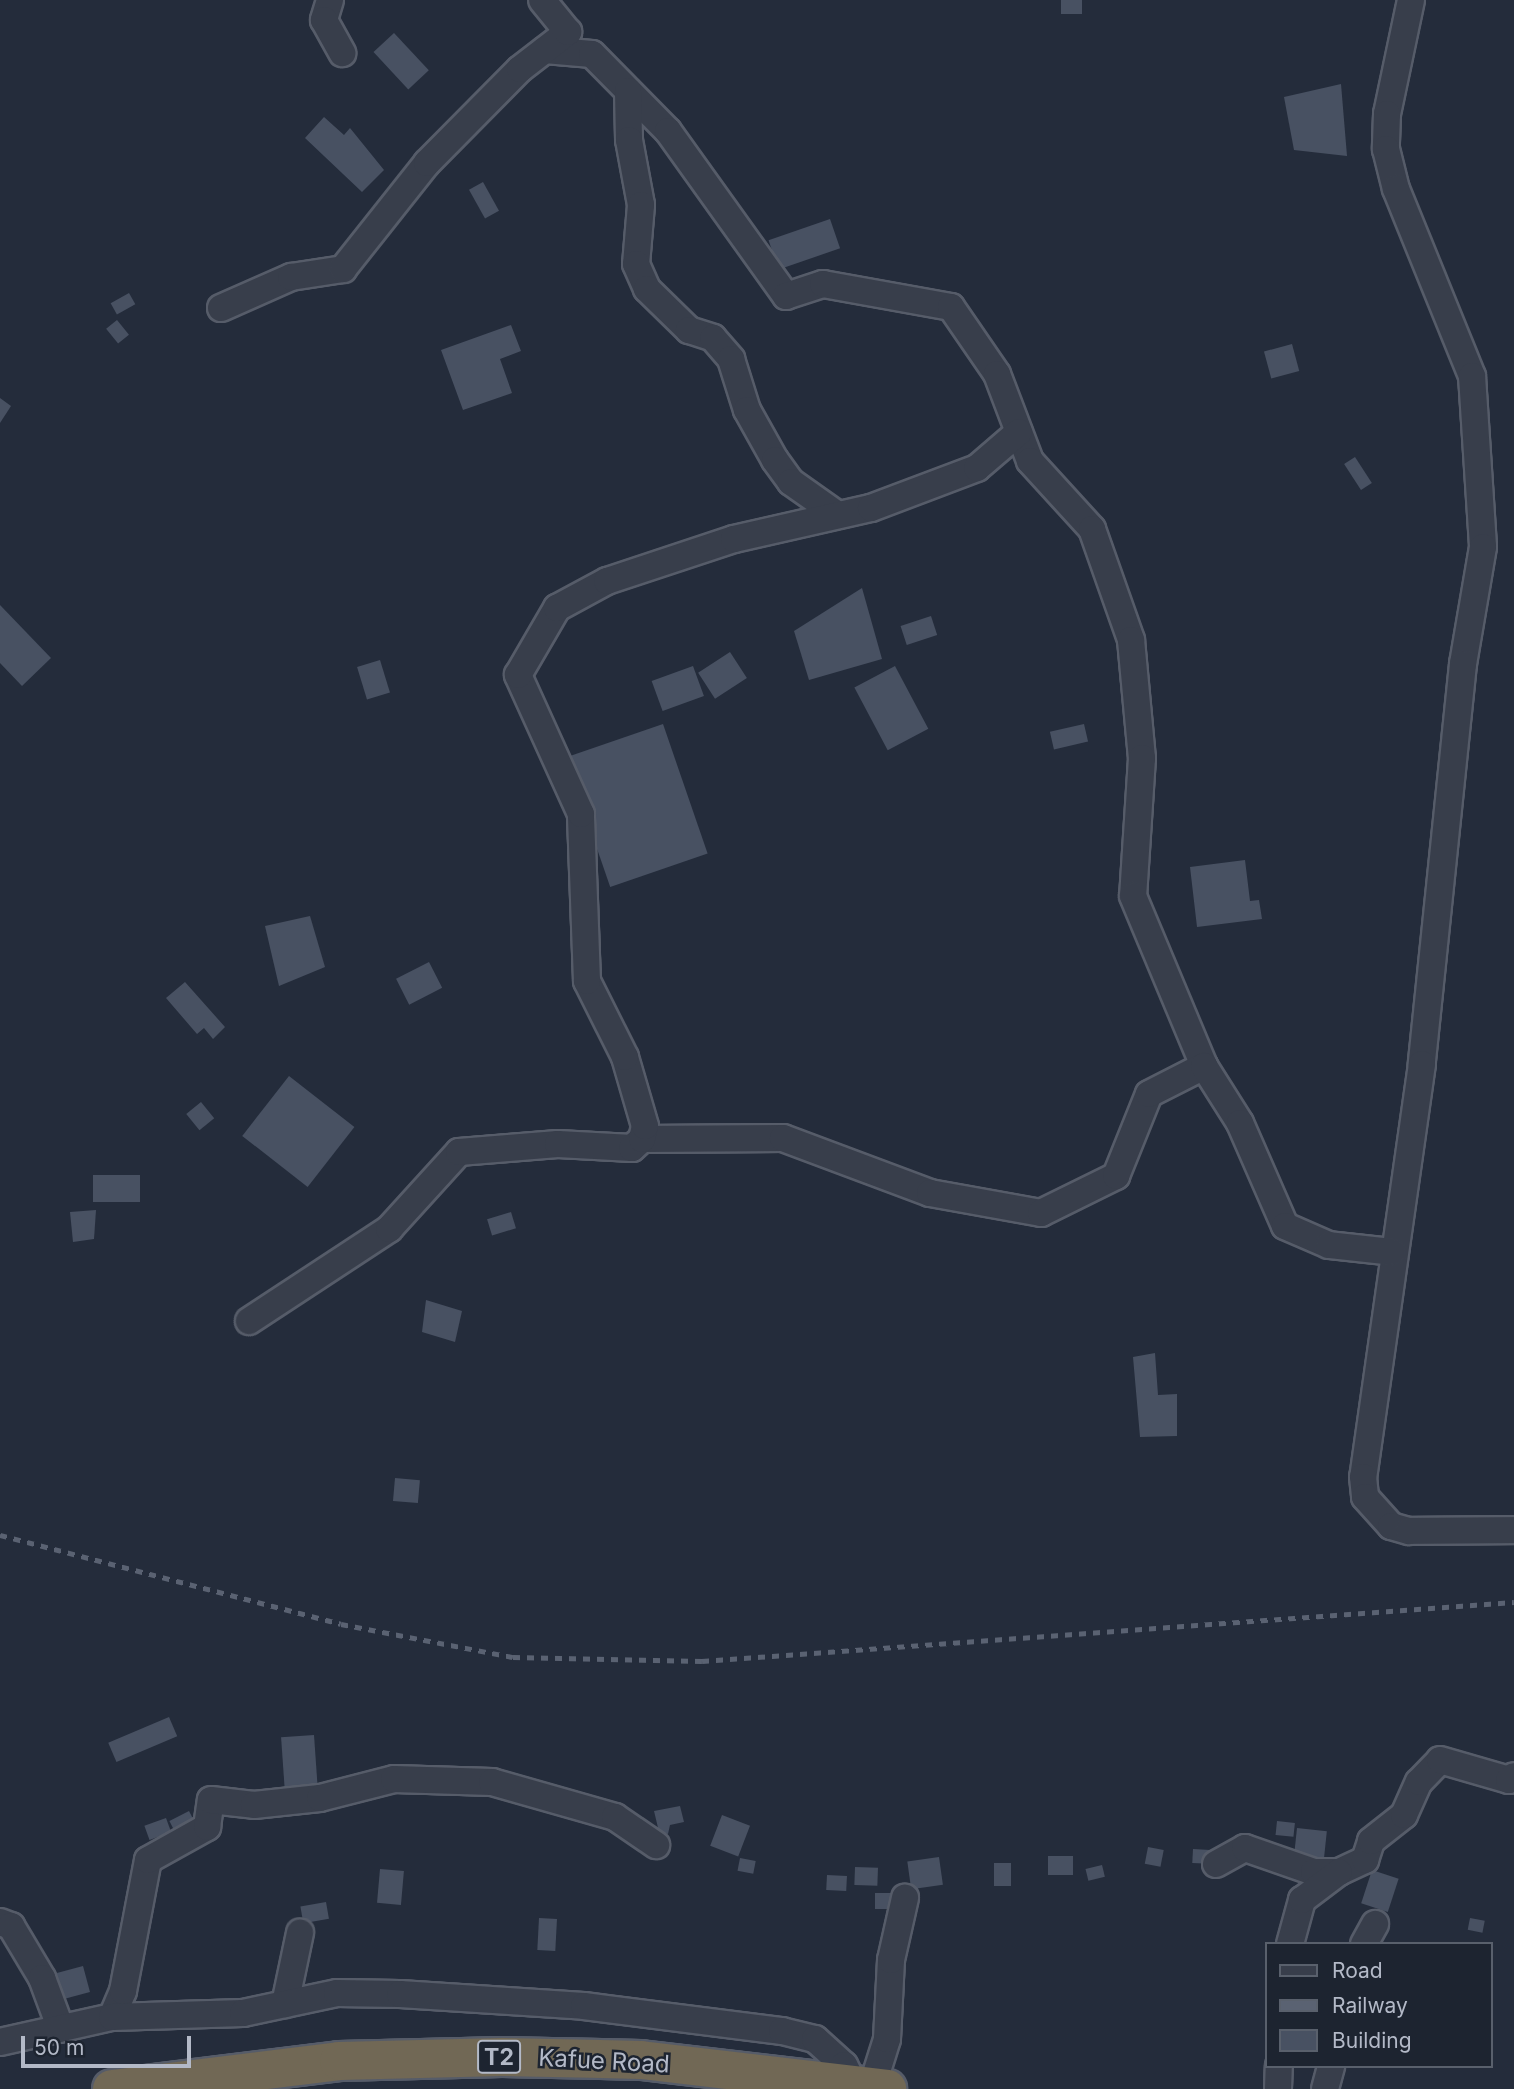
<!DOCTYPE html>
<html>
<head>
<meta charset="utf-8">
<style>
	body { margin:0 }
	#map { position:relative; width:1514px; height:2089px; overflow:hidden; background:#242c3b; font-family:Inter,sans-serif }
	div>[style] { position:absolute }
	.building>* { inset:0; background:#485162; transform-origin:0 0 }
	.roads { filter:drop-shadow(2px 0 #565c69) drop-shadow(-2px 0 #565c69) drop-shadow(0 2px #565c69) drop-shadow(0 -2px #565c69) }
	.street>* { height:26px; margin:-13px; padding:0 13px; transform-origin:13px; border-radius:13px; background:#383e4b }
	.highway>* { height:38px; margin:-19px; padding:0 19px; transform-origin:19px; border-radius:19px; background:#716855 }
	.rail>* { height:5px; margin-top:-2.5px; transform-origin:0; background:repeating-linear-gradient(90deg,#5a6272 0 7px,transparent 0 14px) }
	span { translate:-50% -50%; white-space:nowrap; text-align:center; line-height:1.15; -webkit-text-stroke:5px #1d2430; paint-order:stroke }
	.shield-label span { padding:2px 5px; background:#1d2430; border:2px solid; border-radius:5px; -webkit-text-stroke-width:0 }
	.shield-label { font-size:23px; color:#b3b9c7; font-weight:700 }
	.street-label { font-size:24px; color:#b3b9c7 }
	.legend { position:absolute; left:1265px; top:1942px; width:228px; height:126px; box-sizing:border-box; background:#1d2430; border:2px solid #59606c; margin:0; padding:9px 12px; list-style:none; font-size:21px; color:#b3b9c7 }
	.legend li { display:flex; align-items:center; gap:14px; height:35px }
	.legend b { width:35px; border:2px solid #59606c }
	.scale { position:absolute; left:21px; top:2036px; width:170px; height:32px; box-sizing:border-box; border:4px solid #b3b9c7; border-top:0; padding-left:9px; font-size:21px; line-height:24px; white-space:nowrap; color:#b3b9c7; -webkit-text-stroke:5px #1d2430; paint-order:stroke }
</style>
</head>
<body>
<div id="map">
	<div class="building">
		<div style="left:1061px;top:0;width:21px;height:14px"></div>
		<div style="left:394px;top:33px;width:51px;height:28px;rotate:47deg"></div>
		<div style="clip-path:polygon(1341px 84px,1347px 156px,1294px 150px,1284px 97px)"></div>
		<div style="clip-path:polygon(324px 117px,344px 135px,350px 128px,384px 170px,362px 192px,305px 138px)"></div>
		<div style="left:483px;top:182px;width:33px;height:16px;rotate:61deg"></div>
		<div style="left:830px;top:219px;width:31px;height:65px;rotate:71deg"></div>
		<div style="left:129px;top:293px;width:13px;height:21px;rotate:61deg"></div>
		<div style="left:117px;top:320px;width:19px;height:14px;rotate:51deg"></div>
		<div style="clip-path:polygon(511px 325px,521px 351px,500px 359px,512px 393px,463px 410px,441px 350px)"></div>
		<div style="left:1292px;top:344px;width:28px;height:29px;rotate:75deg"></div>
		<div style="clip-path:polygon(0 398px,11px 406px,0 423px)"></div>
		<div style="left:1355px;top:457px;width:31px;height:13px;rotate:57deg"></div>
		<div style="clip-path:polygon(862px 588px,882px 659px,809px 680px,794px 631px)"></div>
		<div style="clip-path:polygon(0 605px,51px 658px,22px 686px,0 663px)"></div>
		<div style="left:931px;top:616px;width:20px;height:32px;rotate:72deg"></div>
		<div style="left:730px;top:652px;width:31px;height:38px;rotate:57deg"></div>
		<div style="left:380px;top:660px;width:34px;height:24px;rotate:73deg"></div>
		<div style="left:693px;top:666px;width:32px;height:44px;rotate:70deg"></div>
		<div style="left:895px;top:666px;width:71px;height:46px;rotate:62deg"></div>
		<div style="left:663px;top:724px;width:137px;height:103px;rotate:71deg"></div>
		<div style="left:1084px;top:724px;width:18px;height:35px;rotate:77deg"></div>
		<div style="clip-path:polygon(1245px 860px,1250px 901px,1259px 900px,1262px 919px,1197px 927px,1190px 867px)"></div>
		<div style="clip-path:polygon(310px 916px,325px 967px,279px 986px,265px 926px)"></div>
		<div style="left:429px;top:962px;width:29px;height:37px;rotate:63deg"></div>
		<div style="clip-path:polygon(185px 982px,225px 1027px,213px 1039px,204px 1028px,197px 1034px,166px 998px)"></div>
		<div style="left:289px;top:1076px;width:83px;height:76px;rotate:38deg"></div>
		<div style="left:201px;top:1102px;width:21px;height:19px;rotate:51deg"></div>
		<div style="left:140px;top:1175px;width:27px;height:47px;rotate:90deg"></div>
		<div style="clip-path:polygon(96px 1210px,94px 1239px,73px 1242px,70px 1212px)"></div>
		<div style="left:511px;top:1212px;width:17px;height:25px;rotate:73deg"></div>
		<div style="clip-path:polygon(426px 1300px,462px 1311px,455px 1342px,422px 1332px)"></div>
		<div style="clip-path:polygon(1155px 1353px,1158px 1395px,1177px 1394px,1177px 1436px,1140px 1437px,1133px 1357px)"></div>
		<div style="left:395px;top:1478px;width:25px;height:23px;rotate:5deg"></div>
		<div style="left:169px;top:1717px;width:21px;height:66px;rotate:67deg"></div>
		<div style="left:314px;top:1735px;width:53px;height:33px;rotate:86deg"></div>
		<div style="clip-path:polygon(680px 1806px,684px 1822px,670px 1825px,668px 1834px,659px 1832px,654px 1811px)"></div>
		<div style="left:189px;top:1811px;width:13px;height:22px;rotate:63deg"></div>
		<div style="left:722px;top:1815px;width:30px;height:33px;rotate:21deg"></div>
		<div style="left:166px;top:1818px;width:15px;height:23px;rotate:70deg"></div>
		<div style="left:1277px;top:1821px;width:18px;height:14px;rotate:6deg"></div>
		<div style="left:1297px;top:1828px;width:30px;height:29px;rotate:6deg"></div>
		<div style="left:1148px;top:1847px;width:16px;height:17px;rotate:11deg"></div>
		<div style="left:1193px;top:1849px;width:17px;height:14px;rotate:3deg"></div>
		<div style="left:1048px;top:1856px;width:25px;height:19px"></div>
		<div style="left:939px;top:1857px;width:28px;height:32px;rotate:82deg"></div>
		<div style="left:740px;top:1858px;width:16px;height:13px;rotate:11deg"></div>
		<div style="left:994px;top:1863px;width:17px;height:23px"></div>
		<div style="left:1102px;top:1865px;width:12px;height:17px;rotate:76deg"></div>
		<div style="left:855px;top:1867px;width:23px;height:18px;rotate:2deg"></div>
		<div style="left:380px;top:1869px;width:24px;height:34px;rotate:5deg"></div>
		<div style="left:1372px;top:1870px;width:28px;height:35px;rotate:18deg"></div>
		<div style="left:827px;top:1875px;width:20px;height:15px;rotate:3deg"></div>
		<div style="left:875px;top:1893px;width:19px;height:16px"></div>
		<div style="left:326px;top:1902px;width:17px;height:26px;rotate:80deg"></div>
		<div style="left:539px;top:1918px;width:18px;height:32px;rotate:3deg"></div>
		<div style="left:1470px;top:1918px;width:15px;height:12px;rotate:11deg"></div>
		<div style="left:83px;top:1966px;width:27px;height:28px;rotate:75deg"></div>
	</div>
	<div class="roads">
		<div class="street">
			<div style="left:330px;top:0;width:21px;rotate:107deg"></div>
			<div style="left:324px;top:20px;width:38px;rotate:61deg"></div>
			<div style="left:1411px;top:0;width:116px;rotate:101.9deg"></div>
			<div style="left:1387px;top:114px;width:35px;rotate:92deg"></div>
			<div style="left:1386px;top:149px;width:41px;rotate:76deg"></div>
			<div style="left:1396px;top:189px;width:202px;rotate:67.9deg"></div>
			<div style="left:1472px;top:376px;width:171px;rotate:86.3deg"></div>
			<div style="left:1483px;top:547px;width:119px;rotate:99.7deg"></div>
			<div style="left:1463px;top:664px;width:402px;rotate:95.9deg"></div>
			<div style="left:1422px;top:1064px;width:417px;rotate:98.1deg"></div>
			<div style="left:1363px;top:1477px;width:20px;rotate:84deg"></div>
			<div style="left:1365px;top:1497px;width:39px;rotate:48deg"></div>
			<div style="left:1391px;top:1526px;width:19px;rotate:16deg"></div>
			<div style="left:1409px;top:1531px;width:105px;rotate:-0.5deg"></div>
			<div style="left:545px;top:50px;width:47px;rotate:4.9deg"></div>
			<div style="left:592px;top:54px;width:108px;rotate:45.4deg"></div>
			<div style="left:668px;top:131px;width:203px;rotate:54.4deg"></div>
			<div style="left:786px;top:296px;width:39px;rotate:-18deg"></div>
			<div style="left:823px;top:284px;width:130px;rotate:10.2deg"></div>
			<div style="left:951px;top:307px;width:81px;rotate:55.5deg"></div>
			<div style="left:997px;top:374px;width:93px;rotate:69.2deg"></div>
			<div style="left:1030px;top:461px;width:92px;rotate:47.6deg"></div>
			<div style="left:1092px;top:529px;width:118px;rotate:70.6deg"></div>
			<div style="left:1131px;top:640px;width:119px;rotate:84.7deg"></div>
			<div style="left:1142px;top:758px;width:138px;rotate:93.7deg"></div>
			<div style="left:1133px;top:896px;width:184px;rotate:67.3deg"></div>
			<div style="left:628px;top:91px;width:49px;rotate:88.8deg"></div>
			<div style="left:629px;top:140px;width:66px;rotate:79.5deg"></div>
			<div style="left:641px;top:205px;width:59px;rotate:94.8deg"></div>
			<div style="left:636px;top:264px;width:27px;rotate:66deg"></div>
			<div style="left:647px;top:289px;width:59px;rotate:44.3deg"></div>
			<div style="left:689px;top:330px;width:25px;rotate:18deg"></div>
			<div style="left:713px;top:338px;width:28px;rotate:49deg"></div>
			<div style="left:731px;top:359px;width:53px;rotate:72.6deg"></div>
			<div style="left:747px;top:410px;width:57px;rotate:60.8deg"></div>
			<div style="left:775px;top:460px;width:27px;rotate:54deg"></div>
			<div style="left:791px;top:482px;width:57px;rotate:35.1deg"></div>
			<div style="left:221px;top:308px;width:77px;rotate:-23.9deg"></div>
			<div style="left:291px;top:277px;width:53px;rotate:-8.7deg"></div>
			<div style="left:343px;top:269px;width:135px;rotate:-51.6deg"></div>
			<div style="left:427px;top:163px;width:132px;rotate:-45.3deg"></div>
			<div style="left:520px;top:69px;width:61px;rotate:-37.6deg"></div>
			<div style="left:568px;top:32px;width:41px;rotate:-129.1deg"></div>
			<div style="left:642px;top:1139px;width:141px;rotate:-0.4deg"></div>
			<div style="left:783px;top:1138px;width:157px;rotate:20.5deg"></div>
			<div style="left:930px;top:1193px;width:113px;rotate:10.2deg"></div>
			<div style="left:1041px;top:1213px;width:84px;rotate:-26.3deg"></div>
			<div style="left:1116px;top:1176px;width:88px;rotate:-68.1deg"></div>
			<div style="left:1149px;top:1094px;width:62px;rotate:-27deg"></div>
			<div style="left:1204px;top:1066px;width:67px;rotate:57.7deg"></div>
			<div style="left:1240px;top:1123px;width:112px;rotate:66.4deg"></div>
			<div style="left:1285px;top:1226px;width:48px;rotate:23.4deg"></div>
			<div style="left:1329px;top:1245px;width:64px;rotate:6.2deg"></div>
			<div style="left:249px;top:1321px;width:168px;rotate:-33.3deg"></div>
			<div style="left:389px;top:1229px;width:104px;rotate:-47.7deg"></div>
			<div style="left:459px;top:1152px;width:99px;rotate:-4.6deg"></div>
			<div style="left:558px;top:1144px;width:74px;rotate:3.1deg"></div>
			<div style="left:632px;top:1148px;width:13px;rotate:-42deg"></div>
			<div style="left:642px;top:1139px;width:13px;rotate:-77deg"></div>
			<div style="left:645px;top:1126px;width:72px;rotate:-106.2deg"></div>
			<div style="left:625px;top:1057px;width:85px;rotate:-116.6deg"></div>
			<div style="left:587px;top:981px;width:167px;rotate:-92.1deg"></div>
			<div style="left:581px;top:814px;width:153px;rotate:-114.4deg"></div>
			<div style="left:518px;top:675px;width:78px;rotate:-59.8deg"></div>
			<div style="left:557px;top:608px;width:57px;rotate:-28.4deg"></div>
			<div style="left:607px;top:581px;width:134px;rotate:-18.3deg"></div>
			<div style="left:734px;top:539px;width:140px;rotate:-12.8deg"></div>
			<div style="left:871px;top:508px;width:113px;rotate:-20.7deg"></div>
			<div style="left:977px;top:468px;width:55px;rotate:-40.6deg"></div>
			<div style="left:1216px;top:1864px;width:33px;rotate:-29deg"></div>
			<div style="left:1245px;top:1848px;width:73px;rotate:19.2deg"></div>
			<div style="left:1314px;top:1872px;width:25px"></div>
			<div style="left:1339px;top:1872px;width:29px;rotate:-25deg"></div>
			<div style="left:1365px;top:1860px;width:20px;rotate:-72deg"></div>
			<div style="left:1371px;top:1841px;width:42px;rotate:-38.2deg"></div>
			<div style="left:1404px;top:1815px;width:36px;rotate:-66deg"></div>
			<div style="left:1419px;top:1782px;width:30px;rotate:-46deg"></div>
			<div style="left:1440px;top:1760px;width:72px;rotate:16.2deg"></div>
			<div style="left:1509px;top:1780px;width:6px;rotate:-39deg"></div>
			<div style="left:0;top:1922px;width:12px;rotate:20deg"></div>
			<div style="left:11px;top:1926px;width:61px;rotate:59.2deg"></div>
			<div style="left:42px;top:1978px;width:54px;rotate:69.6deg"></div>
			<div style="left:1290px;top:1944px;width:46px;rotate:-74.7deg"></div>
			<div style="left:1302px;top:1900px;width:46px;rotate:-37.1deg"></div>
			<div style="left:1364px;top:1944px;width:23px;rotate:-61deg"></div>
			<div style="left:285px;top:2004px;width:73px;rotate:-78.1deg"></div>
			<div style="left:112px;top:2017px;width:28px;rotate:-67deg"></div>
			<div style="left:123px;top:1991px;width:133px;rotate:-79.2deg"></div>
			<div style="left:148px;top:1860px;width:68px;rotate:-29.2deg"></div>
			<div style="left:207px;top:1827px;width:27px;rotate:-82deg"></div>
			<div style="left:211px;top:1800px;width:43px;rotate:6.6deg"></div>
			<div style="left:254px;top:1805px;width:66px;rotate:-6.1deg"></div>
			<div style="left:320px;top:1798px;width:76px;rotate:-14.4deg"></div>
			<div style="left:394px;top:1779px;width:98px;rotate:1.8deg"></div>
			<div style="left:492px;top:1782px;width:128px;rotate:15.9deg"></div>
			<div style="left:615px;top:1817px;width:50px;rotate:34.3deg"></div>
			<div style="left:0;top:2042px;width:115px;rotate:-12.6deg"></div>
			<div style="left:112px;top:2017px;width:131px;rotate:-1.7deg"></div>
			<div style="left:243px;top:2013px;width:96px;rotate:-12deg"></div>
			<div style="left:337px;top:1993px;width:63px;rotate:0.9deg"></div>
			<div style="left:400px;top:1994px;width:184px;rotate:3.7deg"></div>
			<div style="left:584px;top:2006px;width:200px;rotate:7.2deg"></div>
			<div style="left:782px;top:2031px;width:34px;rotate:14deg"></div>
			<div style="left:815px;top:2039px;width:39px;rotate:42deg"></div>
			<div style="left:844px;top:2065px;width:22px;rotate:63deg"></div>
			<div style="left:872px;top:2087px;width:50px;rotate:-72.6deg"></div>
			<div style="left:887px;top:2039px;width:79px;rotate:-87.1deg"></div>
			<div style="left:891px;top:1960px;width:64px;rotate:-77.3deg"></div>
			<div style="left:1278px;top:2089px;width:23px;rotate:-88deg"></div>
			<div style="left:1325px;top:2089px;width:24px;rotate:-75deg"></div>
		</div>
		<div class="highway">
			<div style="left:112px;top:2089px;width:229px;rotate:-7deg"></div>
			<div style="left:339px;top:2061px;width:163px;rotate:-1.4deg"></div>
			<div style="left:502px;top:2057px;width:139px;rotate:1.2deg"></div>
			<div style="left:641px;top:2060px;width:248px;rotate:6.7deg"></div>
		</div>
	</div>
	<div class="rail">
		<div style="left:0;top:1535px;width:352px;rotate:14.6deg"></div>
		<div style="left:341px;top:1624px;width:175px;rotate:10.9deg"></div>
		<div style="left:513px;top:1657px;width:189px;rotate:1.2deg"></div>
		<div style="left:702px;top:1661px;width:814px;rotate:-4.16deg"></div>
	</div>
	<div class="shield-label">
		<span style="left:499px;top:2057px">T2</span>
	</div>
	<div class="street-label">
		<span style="left:604px;top:2061px;rotate:3deg">Kafue Road</span>
	</div>
	<ul class="legend">
	<li><b style="height:9px;background:#383e4b"></b>Road</li>
	<li><b style="height:9px;background:#5a6272"></b>Railway</li>
	<li><b style="height:19px;background:#485162"></b>Building</li>
	</ul>
	<div class="scale">50 m</div>
</div>
</body>
</html>
